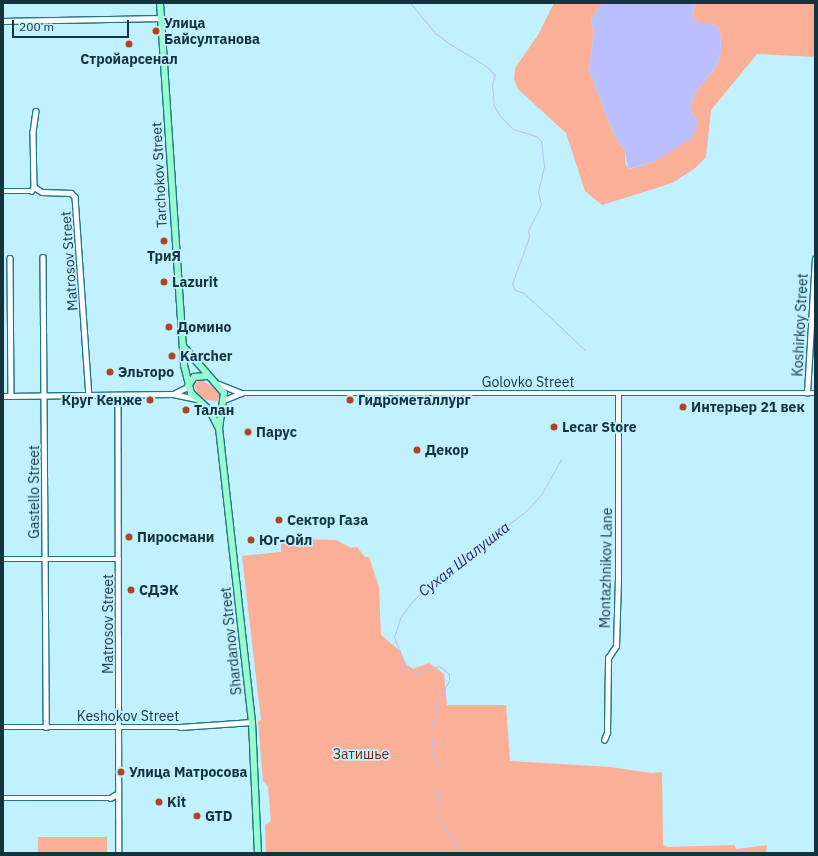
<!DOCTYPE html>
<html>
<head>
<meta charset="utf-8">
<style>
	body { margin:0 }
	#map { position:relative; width:818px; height:856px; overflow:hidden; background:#c1f0ff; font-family:"IBM Plex Sans",sans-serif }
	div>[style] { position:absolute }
	.green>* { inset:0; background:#faaf96; transform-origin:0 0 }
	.water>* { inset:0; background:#b9bffe }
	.stream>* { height:1px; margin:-0.5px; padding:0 0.5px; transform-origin:0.5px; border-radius:0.5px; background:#b9bffe }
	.roads { filter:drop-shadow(1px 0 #1e768c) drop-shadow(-1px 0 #1e768c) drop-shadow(0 1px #1e768c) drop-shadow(0 -1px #1e768c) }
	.minor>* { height:4.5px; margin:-2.25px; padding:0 2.25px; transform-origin:2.25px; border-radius:2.25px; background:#fff }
	.major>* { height:6px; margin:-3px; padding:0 3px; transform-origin:3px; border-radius:3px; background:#98fcce }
	.dots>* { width:11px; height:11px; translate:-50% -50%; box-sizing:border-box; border:2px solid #c1f0ff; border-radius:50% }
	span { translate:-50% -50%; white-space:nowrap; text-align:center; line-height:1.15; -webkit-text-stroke:3.5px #c1f0ff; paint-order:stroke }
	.poi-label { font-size:14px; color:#12343e; font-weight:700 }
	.left { translate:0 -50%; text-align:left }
	.right { translate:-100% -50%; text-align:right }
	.street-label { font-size:14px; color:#12343e }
	.park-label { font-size:14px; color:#722809 }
	.water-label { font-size:15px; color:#271c73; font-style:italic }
	.frame { position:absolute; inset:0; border:4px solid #12343e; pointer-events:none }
	.scale { position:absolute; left:12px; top:20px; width:117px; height:18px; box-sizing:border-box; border:2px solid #12343e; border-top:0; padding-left:5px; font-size:12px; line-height:14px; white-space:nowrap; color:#12343e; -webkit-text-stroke:3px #c1f0ff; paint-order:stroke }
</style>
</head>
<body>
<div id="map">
	<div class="green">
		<div style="clip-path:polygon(554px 3px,602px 3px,591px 20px,594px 32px,589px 70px,614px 135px,625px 151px,625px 163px,629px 169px,654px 162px,698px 122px,691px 110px,691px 104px,697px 90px,717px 66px,721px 51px,720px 29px,711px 23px,698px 23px,692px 15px,696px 3px,815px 3px,815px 57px,757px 54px,711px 110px,706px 157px,694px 169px,672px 183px,602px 205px,585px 191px,566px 133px,518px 89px,514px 79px,515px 68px,538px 35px)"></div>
		<div style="clip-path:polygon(201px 380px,217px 389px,220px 396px,217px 401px,206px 400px,198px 395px,194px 384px)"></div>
		<div style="clip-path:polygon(281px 539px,336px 540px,351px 548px,357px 547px,365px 557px,369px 557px,379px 587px,381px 635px,400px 651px,406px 664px,413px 669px,429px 663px,444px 674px,447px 705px,506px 705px,510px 761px,610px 767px,651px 773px,662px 772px,663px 845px,668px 847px,734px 845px,736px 849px,767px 845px,766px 853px,266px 853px,265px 825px,271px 821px,270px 810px,268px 787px,263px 781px,258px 721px,261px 720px,242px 556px,281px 552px)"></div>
		<div style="left:38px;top:837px;width:69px;height:16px"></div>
	</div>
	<div class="water">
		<div style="clip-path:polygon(602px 3px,696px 3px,692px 15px,698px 23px,711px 23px,720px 29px,721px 51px,717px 66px,697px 90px,691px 104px,691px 110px,698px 122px,695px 134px,692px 138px,654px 162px,628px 169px,625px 151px,614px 135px,589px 70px,594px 32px,591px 20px)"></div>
	</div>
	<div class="stream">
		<div style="left:410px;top:3px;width:38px;rotate:50deg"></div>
		<div style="left:434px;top:32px;width:20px;rotate:37deg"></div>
		<div style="left:450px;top:44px;width:42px;rotate:31.4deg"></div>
		<div style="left:486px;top:66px;width:13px;rotate:45deg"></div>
		<div style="left:495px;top:75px;width:9px;rotate:108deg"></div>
		<div style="left:492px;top:84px;width:22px;rotate:85deg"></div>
		<div style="left:494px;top:106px;width:13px;rotate:58deg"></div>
		<div style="left:501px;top:117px;width:17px;rotate:45deg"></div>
		<div style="left:513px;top:129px;width:24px;rotate:17deg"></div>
		<div style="left:536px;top:136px;width:7px;rotate:45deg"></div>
		<div style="left:541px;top:141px;width:25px;rotate:83deg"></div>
		<div style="left:544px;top:166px;width:27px;rotate:103deg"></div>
		<div style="left:538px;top:192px;width:13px;rotate:77deg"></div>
		<div style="left:541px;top:205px;width:28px;rotate:117deg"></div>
		<div style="left:528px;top:230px;width:7px;rotate:82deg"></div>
		<div style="left:529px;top:237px;width:50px;rotate:109.9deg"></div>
		<div style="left:512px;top:284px;width:7px;rotate:63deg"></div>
		<div style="left:515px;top:290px;width:9px;rotate:18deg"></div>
		<div style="left:524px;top:293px;width:83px;rotate:43.1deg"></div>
		<div style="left:437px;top:767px;width:25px;rotate:-102deg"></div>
		<div style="left:432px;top:743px;width:38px;rotate:-84deg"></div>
		<div style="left:436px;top:705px;width:27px;rotate:-62deg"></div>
		<div style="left:449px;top:681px;width:7px;rotate:-90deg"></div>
		<div style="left:449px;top:674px;width:13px;rotate:-141deg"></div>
		<div style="left:439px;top:666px;width:23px;rotate:162deg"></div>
		<div style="left:417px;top:673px;width:11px;rotate:-158deg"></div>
		<div style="left:407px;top:669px;width:35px;rotate:-112deg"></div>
		<div style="left:394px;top:637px;width:20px;rotate:-72deg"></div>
		<div style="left:400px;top:618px;width:19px;rotate:-54deg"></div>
		<div style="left:411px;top:603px;width:37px;rotate:-45deg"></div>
		<div style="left:437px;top:577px;width:109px;rotate:-36.5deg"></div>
		<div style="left:525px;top:512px;width:23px;rotate:-47deg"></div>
		<div style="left:541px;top:495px;width:41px;rotate:-60.9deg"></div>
		<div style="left:438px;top:788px;width:27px;rotate:88deg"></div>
		<div style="left:439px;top:815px;width:15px;rotate:70deg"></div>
		<div style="left:444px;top:829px;width:15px;rotate:42deg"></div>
		<div style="left:455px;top:839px;width:15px;rotate:74deg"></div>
	</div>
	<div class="roads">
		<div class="minor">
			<div style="left:3px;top:21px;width:158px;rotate:-1.1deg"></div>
			<div style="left:36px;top:111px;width:21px;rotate:98deg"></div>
			<div style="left:33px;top:132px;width:55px;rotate:89deg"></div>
			<div style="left:34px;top:187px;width:9px;rotate:32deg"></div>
			<div style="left:42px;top:192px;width:29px;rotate:2deg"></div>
			<div style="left:71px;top:193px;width:6px;rotate:45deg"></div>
			<div style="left:75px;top:197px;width:198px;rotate:86deg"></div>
			<div style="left:3px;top:191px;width:28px"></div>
			<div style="left:31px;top:191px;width:5px;rotate:-53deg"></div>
			<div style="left:43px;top:257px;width:470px;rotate:89.6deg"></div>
			<div style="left:10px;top:258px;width:138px;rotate:89.6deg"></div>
			<div style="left:219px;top:384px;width:24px;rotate:22deg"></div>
			<div style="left:175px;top:393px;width:14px;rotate:-25deg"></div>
			<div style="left:807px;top:393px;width:134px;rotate:-86.6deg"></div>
			<div style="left:118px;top:395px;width:458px;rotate:89.9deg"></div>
			<div style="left:3px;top:396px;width:170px;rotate:-0.7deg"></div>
			<div style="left:173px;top:394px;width:24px;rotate:12deg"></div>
			<div style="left:224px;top:400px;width:18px;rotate:-22deg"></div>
			<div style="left:241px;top:393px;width:574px"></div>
			<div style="left:3px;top:559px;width:116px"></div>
			<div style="left:3px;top:727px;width:177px"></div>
			<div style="left:180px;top:727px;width:72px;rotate:-4deg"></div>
			<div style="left:604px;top:740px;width:8px;rotate:-67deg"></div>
			<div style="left:607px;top:733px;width:75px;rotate:-89.2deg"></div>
			<div style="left:608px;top:658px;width:14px;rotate:-56deg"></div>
			<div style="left:616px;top:646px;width:67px;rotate:-88.3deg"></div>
			<div style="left:618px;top:579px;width:185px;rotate:-90deg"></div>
			<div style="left:3px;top:798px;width:107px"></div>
			<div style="left:110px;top:798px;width:8px;rotate:-30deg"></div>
		</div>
		<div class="major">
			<div style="left:160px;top:3px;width:363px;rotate:86.2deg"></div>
			<div style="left:184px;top:365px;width:29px;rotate:76deg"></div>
			<div style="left:191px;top:393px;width:26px;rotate:43deg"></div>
			<div style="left:210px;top:411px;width:18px;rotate:63deg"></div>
			<div style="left:183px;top:346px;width:62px;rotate:48.9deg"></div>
			<div style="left:224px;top:393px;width:35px;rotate:98deg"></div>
			<div style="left:219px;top:428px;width:296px;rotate:83.6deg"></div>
			<div style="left:252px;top:722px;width:131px;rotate:87.4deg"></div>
			<div style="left:188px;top:386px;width:11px;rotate:-56deg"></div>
			<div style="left:194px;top:377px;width:14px;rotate:-4deg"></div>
		</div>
	</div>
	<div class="dots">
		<div style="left:156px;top:31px;background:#ad4620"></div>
		<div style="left:129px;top:44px;background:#ad4620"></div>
		<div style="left:164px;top:241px;background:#ad4620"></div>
		<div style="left:164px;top:282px;background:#ad4620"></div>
		<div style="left:169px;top:327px;background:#ad4620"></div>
		<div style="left:172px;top:356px;background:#ad4620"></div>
		<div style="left:110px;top:372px;background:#ad4620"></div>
		<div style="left:150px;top:400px;background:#ad4620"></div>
		<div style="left:350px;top:400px;background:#ad4620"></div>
		<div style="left:683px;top:407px;background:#ad4620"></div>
		<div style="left:186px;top:410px;background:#ad4620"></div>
		<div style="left:554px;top:427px;background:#ad4620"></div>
		<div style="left:248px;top:432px;background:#ad4620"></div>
		<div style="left:417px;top:450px;background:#ad4620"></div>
		<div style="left:279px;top:520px;background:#ad4620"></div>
		<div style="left:129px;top:537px;background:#ad4620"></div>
		<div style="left:251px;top:540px;background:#ad4620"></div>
		<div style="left:131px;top:590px;background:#ad4620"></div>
		<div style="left:121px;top:772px;background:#ad4620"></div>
		<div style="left:159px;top:802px;background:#ad4620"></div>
		<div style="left:197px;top:816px;background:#ad4620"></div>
	</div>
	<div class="poi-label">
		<span class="left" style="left:164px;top:31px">Улица<br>Байсултанова</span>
		<span style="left:129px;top:59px">Стройарсенал</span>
		<span style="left:164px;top:256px">ТриЯ</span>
		<span class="left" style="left:172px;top:282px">Lazurit</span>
		<span class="left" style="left:177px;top:327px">Домино</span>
		<span class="left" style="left:180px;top:356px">Kаrcher</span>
		<span class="left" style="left:118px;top:372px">Эльторо</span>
		<span class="right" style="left:142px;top:400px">Круг Кенже</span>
		<span class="left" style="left:358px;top:400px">Гидрометаллург</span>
		<span class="left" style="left:691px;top:407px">Интерьер 21 век</span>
		<span class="left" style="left:194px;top:410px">Талан</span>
		<span class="left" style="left:562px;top:427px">Lecar Store</span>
		<span class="left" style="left:256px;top:432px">Парус</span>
		<span class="left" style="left:425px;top:450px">Декор</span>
		<span class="left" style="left:287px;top:520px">Сектор Газа</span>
		<span class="left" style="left:137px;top:537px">Пиросмани</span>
		<span class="left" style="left:259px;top:540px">Юг-Ойл</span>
		<span class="left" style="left:139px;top:590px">СДЭК</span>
		<span class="left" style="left:129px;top:772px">Улица Матросова</span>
		<span class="left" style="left:167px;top:802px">Kit</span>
		<span class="left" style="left:205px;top:816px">GTD</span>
	</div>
	<div class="street-label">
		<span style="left:159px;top:175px;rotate:-93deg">Tarchokov Street</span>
		<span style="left:69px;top:261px;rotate:-94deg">Matrosov Street</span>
		<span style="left:800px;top:325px;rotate:-87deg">Koshirkoy Street</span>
		<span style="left:528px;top:382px">Golovko Street</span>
		<span style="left:34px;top:492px;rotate:-90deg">Gastello Street</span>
		<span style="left:606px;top:568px;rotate:-89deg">Montazhnikov Lane</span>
		<span style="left:108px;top:624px;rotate:-90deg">Matrosov Street</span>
		<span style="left:231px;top:641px;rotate:-96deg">Shardanov Street</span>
		<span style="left:128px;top:716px">Keshokov Street</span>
	</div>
	<div class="park-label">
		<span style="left:361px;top:754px">Затишье</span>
	</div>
	<div class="water-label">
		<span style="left:464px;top:559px;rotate:-38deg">Сухая Шалушка</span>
	</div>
	<div class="frame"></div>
	<div class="scale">200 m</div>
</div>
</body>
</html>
